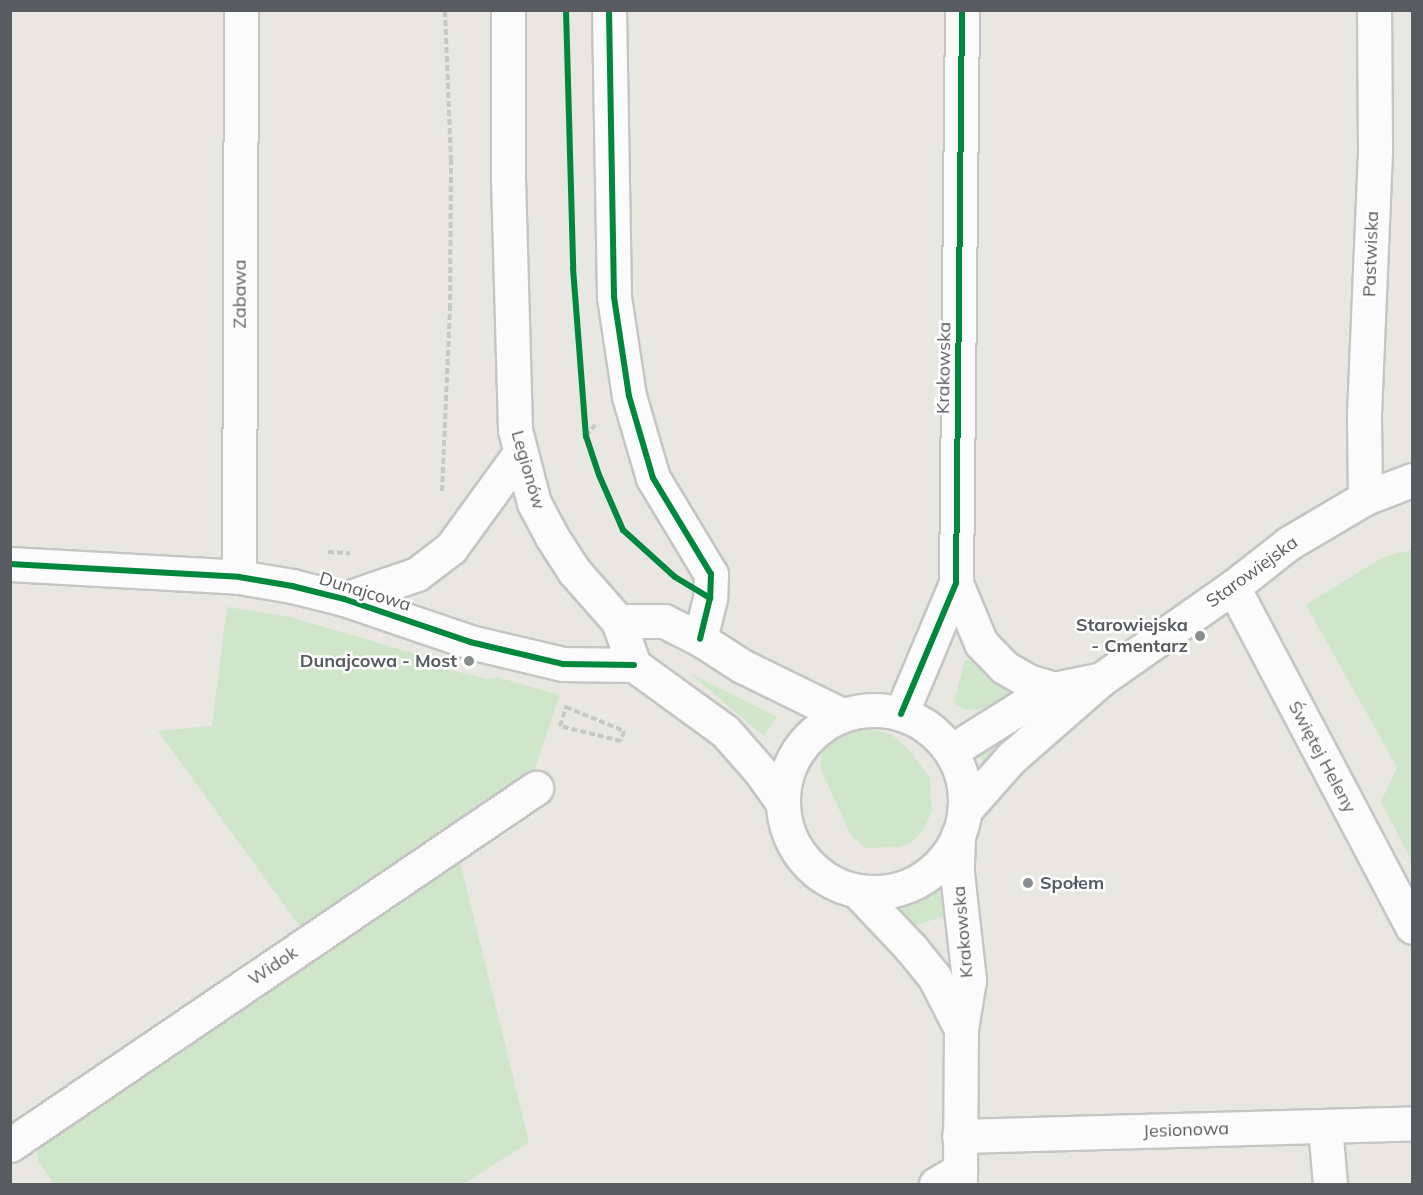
<!DOCTYPE html>
<html>
<head>
<meta charset="utf-8">
<style>
	body { margin:0 }
	#map { position:relative; width:1423px; height:1195px; overflow:hidden; background:#e8e7e2; font-family:Mulish,sans-serif }
	div>[style] { position:absolute }
	.green>* { inset:0; background:#cfe6cb }
	.path>* { height:4px; margin-top:-2px; transform-origin:0; background:repeating-linear-gradient(90deg,#c3c9c5 0 6px,transparent 0 9px) }
	.roads { filter:drop-shadow(2px 0 #c5c5c4) drop-shadow(-2px 0 #c5c5c4) drop-shadow(0 2px #c5c5c4) drop-shadow(0 -2px #c5c5c4) }
	.street>* { height:33px; margin:-16.5px; padding:0 16.5px; transform-origin:16.5px; border-radius:16.5px; background:#fcfbfb }
	.secondary>* { height:33px; margin:-16.5px; padding:0 16.5px; transform-origin:16.5px; border-radius:16.5px; background:#fcfbfb }
	.secondary>.ring { margin:-16.5px; padding:0; box-sizing:content-box; background:none; border:33px solid #fcfbfb; border-radius:50% }
	.cycleway>* { height:6px; margin:-3px; padding:0 3px; transform-origin:3px; border-radius:3px; background:#00873e }
	.dots>* { width:16px; height:16px; translate:-50% -50%; box-sizing:border-box; border:3px solid #fff; border-radius:50% }
	span { translate:-50% -50%; white-space:nowrap; text-align:center; line-height:1.15; -webkit-text-stroke:5px #fff; paint-order:stroke }
	.street-label { font-size:18px; color:#585c60 }
	.poi-label { font-size:18px; color:#585c60; font-weight:700 }
	.right { translate:-100% -50%; text-align:right }
	.left { translate:0 -50%; text-align:left }
	.frame { position:absolute; inset:0; border:12px solid #585c60; pointer-events:none }
</style>
</head>
<body>
<div id="map">
	<div class="green">
		<div style="clip-path:polygon(1412px 550px,1412px 861px,1381px 802px,1397px 767px,1306px 605px,1383px 557px)"></div>
		<div style="clip-path:polygon(227px 607px,290px 617px,440px 661px,442px 668px,488px 679px,497px 677px,560px 695px,532px 777px,301px 928px,158px 731px,212px 726px)"></div>
		<div style="clip-path:polygon(965px 660px,973px 660px,986px 675px,1010px 687px,1008px 701px,976px 710px,963px 709px,954px 703px)"></div>
		<div style="clip-path:polygon(689px 673px,777px 717px,764px 736px)"></div>
		<div style="clip-path:polygon(1061px 704px,987px 769px,977px 750px)"></div>
		<div style="clip-path:polygon(860px 726px,892px 735px,909px 750px,930px 778px,932px 811px,923px 831px,912px 842px,900px 847px,866px 848px,851px 836px,820px 767px,823px 749px,832px 737px,844px 728px)"></div>
		<div style="clip-path:polygon(459px 858px,529px 1142px,464px 1184px,54px 1184px,38px 1161px,37px 1150px)"></div>
		<div style="clip-path:polygon(946px 885px,952px 914px,916px 925px,887px 904px,919px 898px)"></div>
	</div>
	<div class="path">
		<div style="left:586px;top:436px;width:14px;rotate:-51deg"></div>
		<div style="left:442px;top:491px;width:182px;rotate:-87.5deg"></div>
		<div style="left:450px;top:309px;width:148px;rotate:-89.6deg"></div>
		<div style="left:451px;top:161px;width:151px;rotate:-92.3deg"></div>
		<div style="left:328px;top:552px;width:22px;rotate:3deg"></div>
		<div style="left:566px;top:707px;width:63px;rotate:22.5deg"></div>
		<div style="left:624px;top:731px;width:10px;rotate:107deg"></div>
		<div style="left:621px;top:741px;width:63px;rotate:-166.2deg"></div>
		<div style="left:560px;top:726px;width:20px;rotate:-72deg"></div>
		<div style="left:566px;top:707px;width:2px;rotate:-63deg"></div>
	</div>
	<div class="roads">
		<div class="street">
			<div style="left:609px;top:10px;width:287px;rotate:89deg"></div>
			<div style="left:614px;top:297px;width:100px;rotate:81.4deg"></div>
			<div style="left:629px;top:396px;width:85px;rotate:73.7deg"></div>
			<div style="left:653px;top:478px;width:112px;rotate:58.9deg"></div>
			<div style="left:711px;top:574px;width:24px;rotate:92deg"></div>
			<div style="left:710px;top:598px;width:42px;rotate:103.7deg"></div>
			<div style="left:1365px;top:498px;width:84px;rotate:-90.7deg"></div>
			<div style="left:1364px;top:414px;width:266px;rotate:-87.6deg"></div>
			<div style="left:1375px;top:148px;width:138px;rotate:-90.4deg"></div>
			<div style="left:10px;top:564px;width:229px;rotate:3.2deg"></div>
			<div style="left:239px;top:577px;width:54px;rotate:9.6deg"></div>
			<div style="left:292px;top:586px;width:54px;rotate:14deg"></div>
			<div style="left:344px;top:599px;width:133px;rotate:18.8deg"></div>
			<div style="left:470px;top:642px;width:96px;rotate:13.3deg"></div>
			<div style="left:563px;top:664px;width:71px;rotate:0.8deg"></div>
			<div style="left:239px;top:577px;width:567px;rotate:-89.8deg"></div>
			<div style="left:956px;top:583px;width:65px;rotate:67.4deg"></div>
			<div style="left:981px;top:643px;width:33px;rotate:46deg"></div>
			<div style="left:1004px;top:667px;width:28px;rotate:30deg"></div>
			<div style="left:1028px;top:681px;width:27px;rotate:17deg"></div>
			<div style="left:1233px;top:587px;width:384px;rotate:62.2deg"></div>
			<div style="left:344px;top:599px;width:77px;rotate:-18.9deg"></div>
			<div style="left:417px;top:574px;width:43px;rotate:-37.4deg"></div>
			<div style="left:451px;top:548px;width:117px;rotate:-54deg"></div>
			<div style="left:901px;top:714px;width:142px;rotate:-67.2deg"></div>
			<div style="left:956px;top:583px;width:573px;rotate:-89.4deg"></div>
			<div style="left:951px;top:751px;width:102px;rotate:-32.1deg"></div>
			<div style="left:1037px;top:697px;width:19px;rotate:-25deg"></div>
			<div style="left:1054px;top:689px;width:45px;rotate:-11.6deg"></div>
			<div style="left:964px;top:811px;width:71px;rotate:-48.4deg"></div>
			<div style="left:1011px;top:758px;width:118px;rotate:-41.2deg"></div>
			<div style="left:1100px;top:680px;width:162px;rotate:-35deg"></div>
			<div style="left:1233px;top:587px;width:71px;rotate:-38.2deg"></div>
			<div style="left:1289px;top:543px;width:88px;rotate:-30.6deg"></div>
			<div style="left:1365px;top:498px;width:50px;rotate:-21deg"></div>
			<div style="left:1325px;top:1126px;width:58px;rotate:85.1deg"></div>
			<div style="left:959px;top:1136px;width:453px;rotate:-1.6deg"></div>
			<div style="left:10px;top:1145px;width:636px;rotate:-34.17deg"></div>
			<div style="left:936px;top:1184px;width:28px;rotate:-30deg"></div>
		</div>
		<div class="secondary">
			<div style="left:508px;top:10px;width:168px;rotate:90deg"></div>
			<div style="left:508px;top:178px;width:252px;rotate:88.4deg"></div>
			<div style="left:515px;top:430px;width:75px;rotate:75.4deg"></div>
			<div style="left:534px;top:503px;width:38px;rotate:62deg"></div>
			<div style="left:552px;top:537px;width:40px;rotate:57.1deg"></div>
			<div style="left:574px;top:571px;width:67px;rotate:48.7deg"></div>
			<div style="left:618px;top:621px;width:47px;rotate:70deg"></div>
			<div style="left:634px;top:665px;width:112px;rotate:36deg"></div>
			<div style="left:725px;top:731px;width:55px;rotate:48.7deg"></div>
			<div style="left:761px;top:772px;width:37px;rotate:55deg"></div>
			<div style="left:618px;top:621px;width:46px"></div>
			<div style="left:664px;top:621px;width:40px;rotate:26.6deg"></div>
			<div style="left:700px;top:639px;width:50px;rotate:32.7deg"></div>
			<div style="left:742px;top:666px;width:111px;rotate:26.1deg"></div>
			<div class="ring" style="left:783px;top:710px;width:149px;height:149px"></div>
			<div style="left:958px;top:835px;width:38px;rotate:92deg"></div>
			<div style="left:957px;top:873px;width:108px;rotate:83.6deg"></div>
			<div style="left:969px;top:980px;width:50px;rotate:99.3deg"></div>
			<div style="left:961px;top:1029px;width:155px;rotate:90.4deg"></div>
			<div style="left:857px;top:891px;width:79px;rotate:46.5deg"></div>
			<div style="left:911px;top:948px;width:38px;rotate:51deg"></div>
			<div style="left:935px;top:978px;width:57px;rotate:63deg"></div>
		</div>
	</div>
	<div class="cycleway">
		<div style="left:566px;top:10px;width:258px;rotate:88.4deg"></div>
		<div style="left:573px;top:268px;width:169px;rotate:85.6deg"></div>
		<div style="left:586px;top:436px;width:41px;rotate:71.6deg"></div>
		<div style="left:599px;top:475px;width:60px;rotate:66.4deg"></div>
		<div style="left:623px;top:530px;width:70px;rotate:42.1deg"></div>
		<div style="left:675px;top:577px;width:41px;rotate:31deg"></div>
		<div style="left:609px;top:10px;width:287px;rotate:89deg"></div>
		<div style="left:614px;top:297px;width:100px;rotate:81.4deg"></div>
		<div style="left:629px;top:396px;width:85px;rotate:73.7deg"></div>
		<div style="left:653px;top:478px;width:112px;rotate:58.9deg"></div>
		<div style="left:711px;top:574px;width:24px;rotate:92deg"></div>
		<div style="left:710px;top:598px;width:42px;rotate:103.7deg"></div>
		<div style="left:10px;top:564px;width:229px;rotate:3.2deg"></div>
		<div style="left:239px;top:577px;width:54px;rotate:9.6deg"></div>
		<div style="left:292px;top:586px;width:54px;rotate:14deg"></div>
		<div style="left:344px;top:599px;width:133px;rotate:18.8deg"></div>
		<div style="left:470px;top:642px;width:96px;rotate:13.3deg"></div>
		<div style="left:563px;top:664px;width:71px;rotate:0.8deg"></div>
		<div style="left:901px;top:714px;width:142px;rotate:-67.2deg"></div>
		<div style="left:956px;top:583px;width:573px;rotate:-89.4deg"></div>
	</div>
	<div class="dots">
		<div style="left:1200px;top:636px;background:#8a8d8e"></div>
		<div style="left:469px;top:661px;background:#8a8d8e"></div>
		<div style="left:1028px;top:883px;background:#8a8d8e"></div>
	</div>
	<div class="street-label">
		<span style="left:1371px;top:254px;rotate:-88deg">Pastwiska</span>
		<span style="left:240px;top:294px;rotate:-90deg">Zabawa</span>
		<span style="left:944px;top:368px;rotate:-89deg">Krakowska</span>
		<span style="left:528px;top:470px;rotate:74deg">Legionów</span>
		<span style="left:1252px;top:572px;rotate:-36deg">Starowiejska</span>
		<span style="left:365px;top:592px;rotate:17deg">Dunajcowa</span>
		<span style="left:1322px;top:757px;rotate:62deg">Świętej Heleny</span>
		<span style="left:963px;top:932px;rotate:-95deg">Krakowska</span>
		<span style="left:273px;top:966px;rotate:-34deg">Widok</span>
		<span style="left:1186px;top:1130px;rotate:-2deg">Jesionowa</span>
	</div>
	<div class="poi-label">
		<span class="right" style="left:1188px;top:636px">Starowiejska<br>- Cmentarz</span>
		<span class="right" style="left:457px;top:661px">Dunajcowa - Most</span>
		<span class="left" style="left:1040px;top:883px">Społem</span>
	</div>
	<div class="frame"></div>
</div>
</body>
</html>
